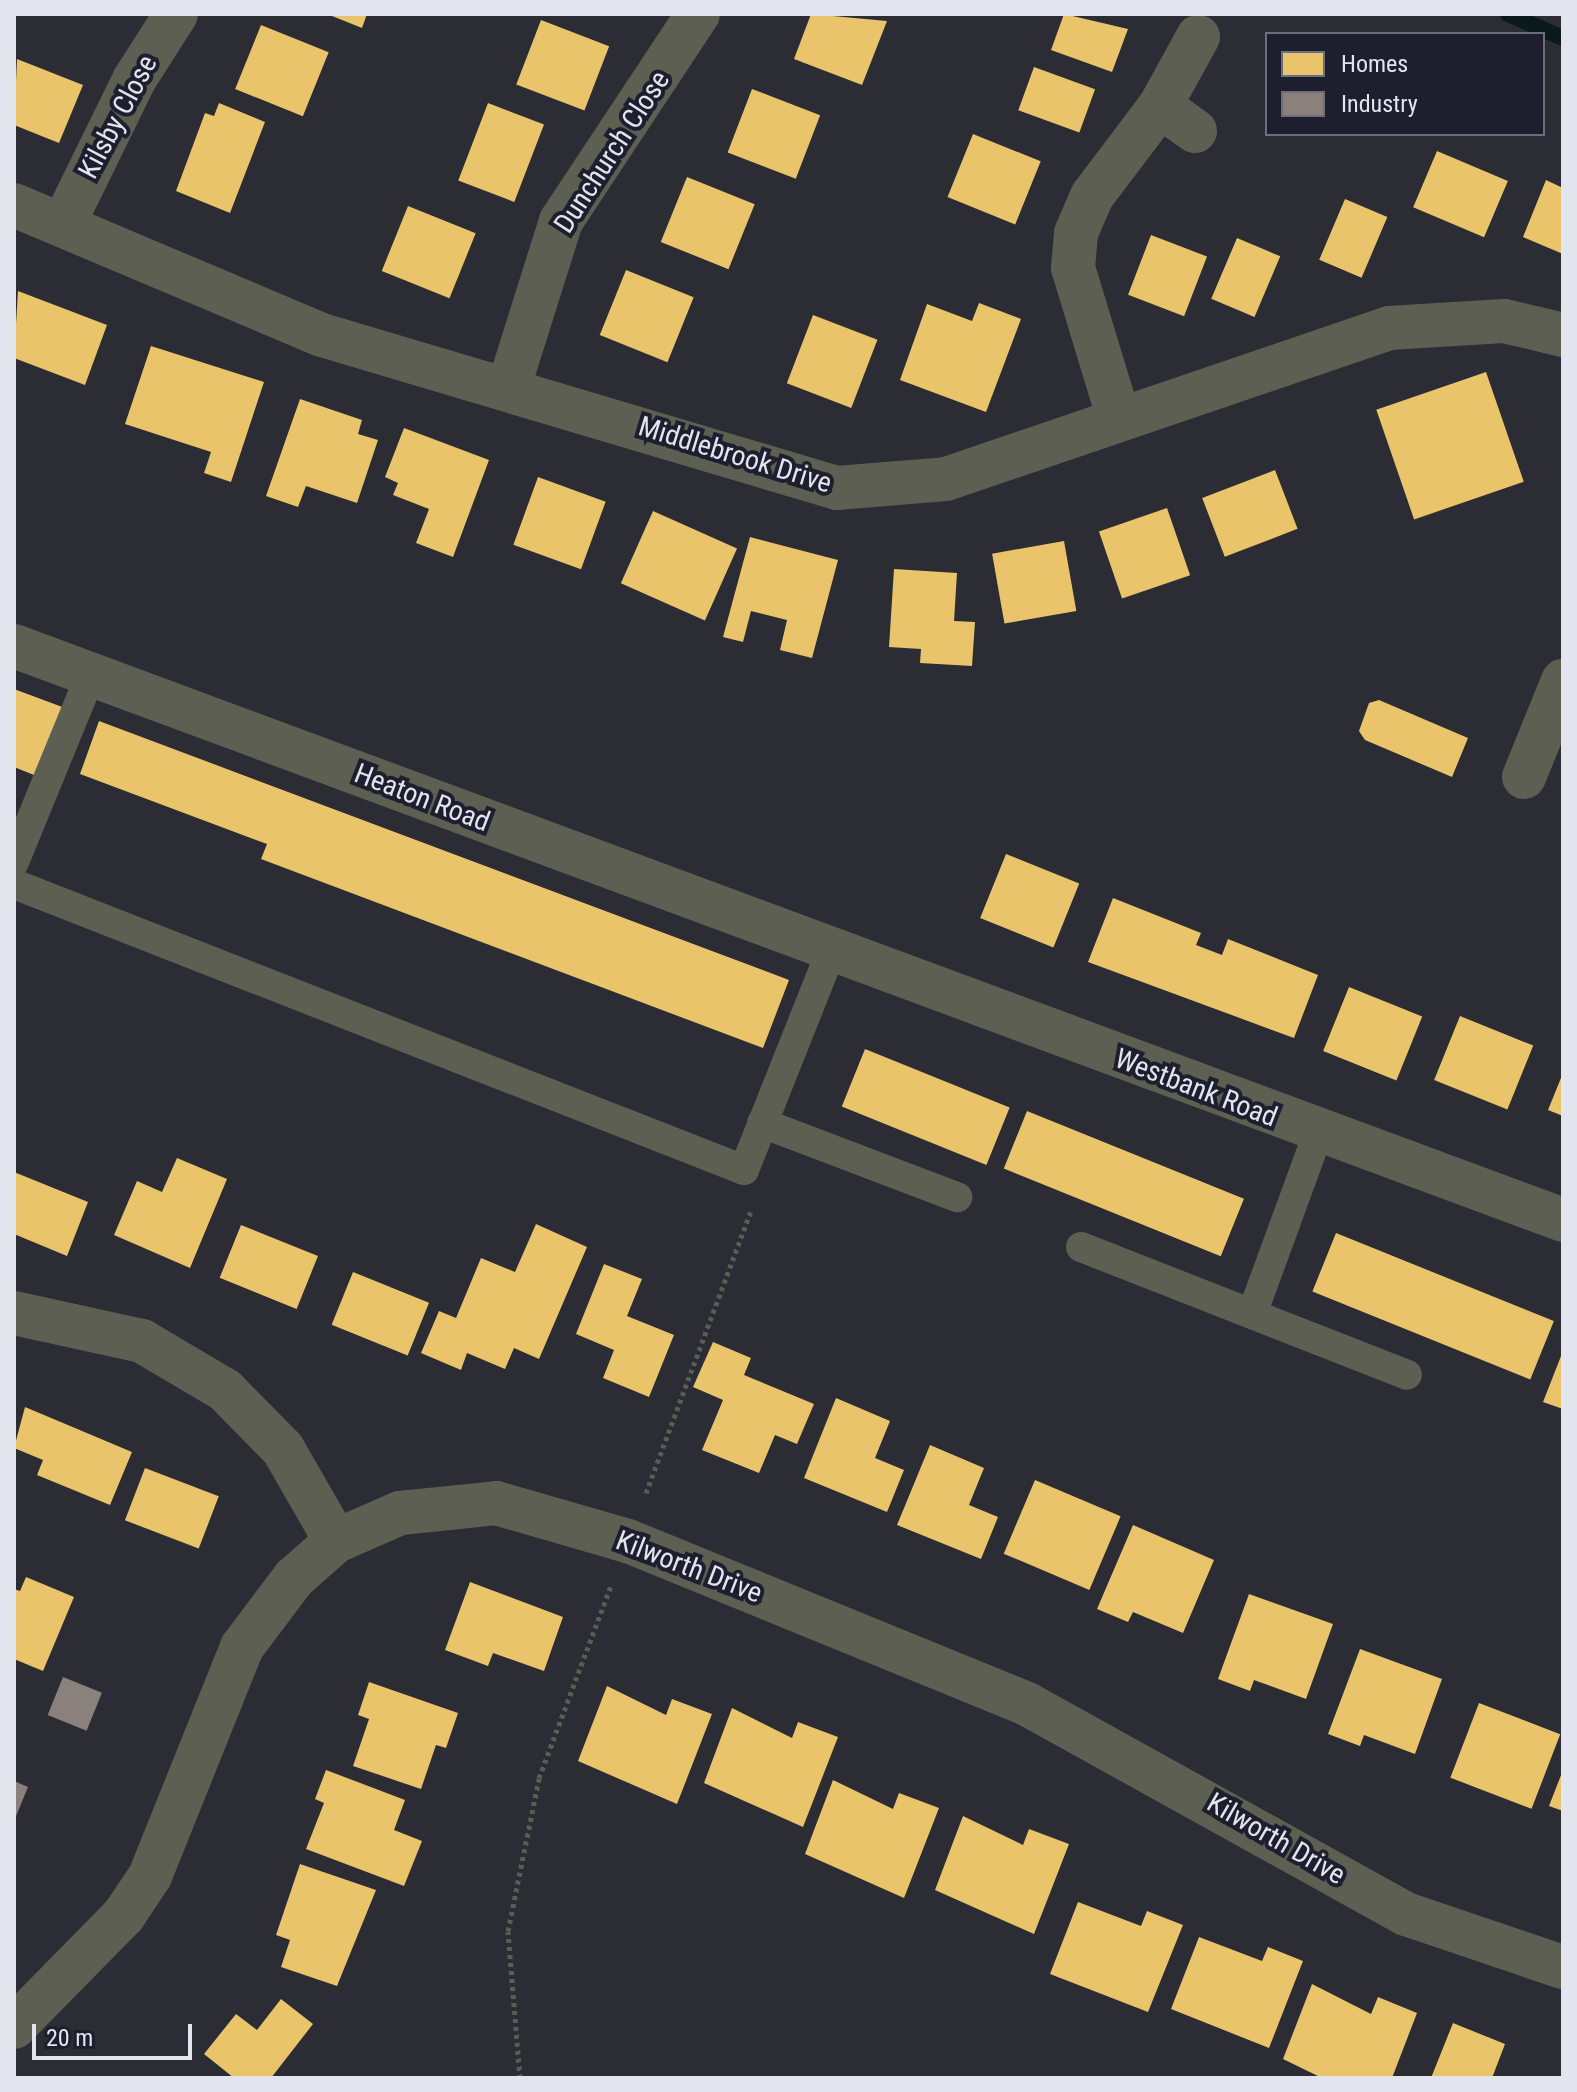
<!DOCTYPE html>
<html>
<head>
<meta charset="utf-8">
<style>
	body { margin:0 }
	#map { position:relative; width:1577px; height:2092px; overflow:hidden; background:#2b2c34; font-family:"Roboto Condensed",sans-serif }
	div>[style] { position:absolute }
	.homes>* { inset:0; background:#e9c46a; transform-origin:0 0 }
	.industry>* { inset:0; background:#8a817c; transform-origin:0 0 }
	.stream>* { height:16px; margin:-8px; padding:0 8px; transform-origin:8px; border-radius:8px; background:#09191c }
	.path>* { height:5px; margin-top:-2.5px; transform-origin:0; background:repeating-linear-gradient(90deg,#5b5c54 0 4px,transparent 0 8px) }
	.lane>* { height:30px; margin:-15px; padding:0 15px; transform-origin:15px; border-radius:15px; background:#5e5f53 }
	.street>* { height:44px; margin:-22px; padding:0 22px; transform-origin:22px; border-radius:22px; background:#5e5f53 }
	span { translate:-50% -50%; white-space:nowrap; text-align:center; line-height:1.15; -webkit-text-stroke:8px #1d1f2e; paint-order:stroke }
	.street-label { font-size:28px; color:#e2e4ee }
	.frame { position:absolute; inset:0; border:16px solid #e2e4ee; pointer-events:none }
	.legend { position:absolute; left:1265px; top:32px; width:280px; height:104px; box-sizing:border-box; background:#1d1f2e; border:2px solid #6c6e7b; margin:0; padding:10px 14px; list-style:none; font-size:24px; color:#e2e4ee }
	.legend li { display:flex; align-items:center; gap:16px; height:40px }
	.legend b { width:40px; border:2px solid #6c6e7b }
	.scale { position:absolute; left:32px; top:2024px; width:160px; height:36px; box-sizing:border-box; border:4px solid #e2e4ee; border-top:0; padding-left:10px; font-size:24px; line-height:28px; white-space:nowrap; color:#e2e4ee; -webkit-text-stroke:6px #1d1f2e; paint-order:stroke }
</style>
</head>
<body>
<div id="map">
	<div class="homes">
		<div style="clip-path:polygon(327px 14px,367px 14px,362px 28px)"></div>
		<div style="clip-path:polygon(811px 14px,887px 21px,862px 85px,794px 59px)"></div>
		<div style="clip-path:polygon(1064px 14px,1128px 29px,1112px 72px,1051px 50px)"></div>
		<div style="left:541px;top:20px;width:73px;height:69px;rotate:21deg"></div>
		<div style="left:261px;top:25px;width:73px;height:69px;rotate:22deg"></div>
		<div style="clip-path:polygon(17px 59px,83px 85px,59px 143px,14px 125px)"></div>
		<div style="left:1034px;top:67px;width:65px;height:46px;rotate:20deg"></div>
		<div style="left:752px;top:89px;width:73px;height:68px;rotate:21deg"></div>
		<div style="clip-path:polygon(219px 103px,265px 122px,230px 213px,176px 191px,205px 113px,214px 116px)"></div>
		<div style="left:488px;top:103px;width:60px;height:83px;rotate:21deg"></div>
		<div style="left:973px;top:134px;width:73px;height:68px;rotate:22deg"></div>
		<div style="left:1437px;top:151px;width:77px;height:61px;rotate:23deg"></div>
		<div style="left:687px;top:177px;width:73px;height:70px;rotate:22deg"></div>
		<div style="clip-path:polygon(1546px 180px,1563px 188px,1563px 254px,1523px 237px)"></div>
		<div style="left:1345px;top:199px;width:46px;height:66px;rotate:23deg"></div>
		<div style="left:408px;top:206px;width:73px;height:70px;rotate:22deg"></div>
		<div style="left:1151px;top:235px;width:60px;height:64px;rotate:21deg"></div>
		<div style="left:1237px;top:238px;width:47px;height:66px;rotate:23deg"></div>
		<div style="left:626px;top:270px;width:73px;height:70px;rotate:22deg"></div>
		<div style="clip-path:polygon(18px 291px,107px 325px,85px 385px,14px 358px)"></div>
		<div style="clip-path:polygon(979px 303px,1021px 319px,986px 412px,900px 380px,927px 304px,972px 321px)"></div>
		<div style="left:813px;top:315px;width:69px;height:73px;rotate:21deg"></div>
		<div style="clip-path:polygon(151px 346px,264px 382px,231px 482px,204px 473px,211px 452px,125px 424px)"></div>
		<div style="left:1486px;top:372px;width:116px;height:116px;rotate:71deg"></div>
		<div style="clip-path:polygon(300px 399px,362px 420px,358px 434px,378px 440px,357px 503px,306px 486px,298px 507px,266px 496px)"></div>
		<div style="clip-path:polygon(404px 428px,489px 460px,453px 557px,416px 543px,429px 509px,393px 495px,398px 483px,385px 477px)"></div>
		<div style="left:1275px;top:470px;width:63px;height:78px;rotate:69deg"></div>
		<div style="left:538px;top:477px;width:72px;height:72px;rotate:20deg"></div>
		<div style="left:1167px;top:508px;width:71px;height:72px;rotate:71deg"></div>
		<div style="left:653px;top:511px;width:92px;height:79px;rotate:24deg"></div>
		<div style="clip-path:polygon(750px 537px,838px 560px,812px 658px,780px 650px,787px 620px,751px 611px,743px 642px,723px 637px)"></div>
		<div style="left:1064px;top:541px;width:71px;height:73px;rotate:80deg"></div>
		<div style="clip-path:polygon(894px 569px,957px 573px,954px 621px,975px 622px,972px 666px,920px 663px,921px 649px,889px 647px)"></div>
		<div style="clip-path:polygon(14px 689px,65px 708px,39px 777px,14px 767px)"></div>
		<div style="clip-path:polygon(1379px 700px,1468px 738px,1452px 777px,1365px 740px,1359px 731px,1369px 703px)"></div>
		<div style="clip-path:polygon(99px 721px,789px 980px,763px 1048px,261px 859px,267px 844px,80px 774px)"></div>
		<div style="left:1006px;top:854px;width:79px;height:69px;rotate:22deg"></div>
		<div style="clip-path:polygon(1113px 898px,1201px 933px,1196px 945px,1222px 955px,1228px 939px,1318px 975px,1294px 1038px,1088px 962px)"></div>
		<div style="left:1349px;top:987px;width:79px;height:69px;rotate:22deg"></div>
		<div style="left:1460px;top:1016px;width:79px;height:69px;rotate:22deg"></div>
		<div style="left:865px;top:1049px;width:156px;height:62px;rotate:22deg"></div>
		<div style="clip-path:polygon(1563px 1073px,1563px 1116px,1548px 1110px)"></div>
		<div style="left:1027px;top:1111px;width:234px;height:62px;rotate:22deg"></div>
		<div style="clip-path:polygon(177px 1158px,227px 1179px,190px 1268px,114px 1235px,137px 1181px,162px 1192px)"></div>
		<div style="clip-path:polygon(14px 1172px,88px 1202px,67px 1256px,14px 1234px)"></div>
		<div style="clip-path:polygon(536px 1224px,587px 1247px,539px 1359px,514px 1348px,505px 1369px,467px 1353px,461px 1370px,421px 1353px,439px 1311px,456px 1318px,481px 1258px,515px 1272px)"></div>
		<div style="left:241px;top:1225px;width:83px;height:57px;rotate:22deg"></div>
		<div style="left:1336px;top:1233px;width:235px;height:63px;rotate:22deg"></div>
		<div style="clip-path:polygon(604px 1264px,642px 1279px,627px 1316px,674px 1335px,649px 1397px,603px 1378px,614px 1350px,576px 1334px)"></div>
		<div style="left:353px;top:1272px;width:82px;height:57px;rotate:22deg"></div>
		<div style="clip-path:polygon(713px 1342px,751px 1358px,744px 1375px,814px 1404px,797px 1444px,775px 1435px,759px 1473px,702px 1450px,723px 1400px,693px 1387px)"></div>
		<div style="clip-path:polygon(1563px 1351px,1563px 1409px,1543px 1402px)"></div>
		<div style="clip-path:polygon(836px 1398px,890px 1421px,875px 1458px,904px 1470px,887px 1512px,804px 1478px)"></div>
		<div style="clip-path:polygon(25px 1407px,132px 1452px,110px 1505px,37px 1475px,43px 1460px,14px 1448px)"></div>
		<div style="clip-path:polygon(930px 1445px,984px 1468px,969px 1505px,998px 1517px,981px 1559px,897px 1525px)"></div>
		<div style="left:145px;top:1468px;width:79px;height:56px;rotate:21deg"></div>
		<div style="left:1035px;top:1480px;width:93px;height:80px;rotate:23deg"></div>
		<div style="clip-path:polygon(1133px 1525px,1214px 1560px,1183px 1633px,1133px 1612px,1128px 1622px,1097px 1609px)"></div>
		<div style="clip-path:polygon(26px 1577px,74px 1597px,43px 1671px,14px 1659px,14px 1589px,20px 1591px)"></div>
		<div style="clip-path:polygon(470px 1582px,563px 1617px,544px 1671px,493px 1653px,488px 1666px,445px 1650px)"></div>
		<div style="clip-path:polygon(1249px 1594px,1333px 1624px,1306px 1699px,1254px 1680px,1250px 1691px,1218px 1679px)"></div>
		<div style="clip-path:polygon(1360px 1649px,1442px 1679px,1415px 1754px,1364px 1735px,1360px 1746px,1328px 1734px)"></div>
		<div style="clip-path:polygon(369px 1682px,458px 1713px,446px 1748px,436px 1745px,421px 1789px,353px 1766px,369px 1719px,358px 1715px)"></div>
		<div style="clip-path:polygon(607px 1686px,666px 1715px,672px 1699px,712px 1714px,677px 1804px,578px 1761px)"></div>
		<div style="left:1479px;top:1703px;width:87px;height:80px;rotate:21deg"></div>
		<div style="clip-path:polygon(732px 1708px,792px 1738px,798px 1722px,838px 1737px,803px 1827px,704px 1783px)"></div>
		<div style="clip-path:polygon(326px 1770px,405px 1800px,394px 1830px,422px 1841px,404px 1886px,306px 1849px,324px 1803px,315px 1799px)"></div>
		<div style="clip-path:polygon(1563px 1770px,1563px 1811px,1549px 1806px)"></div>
		<div style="clip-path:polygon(833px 1780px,893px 1809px,899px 1793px,939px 1808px,904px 1898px,805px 1854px)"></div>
		<div style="clip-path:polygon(963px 1816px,1023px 1845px,1029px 1829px,1069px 1844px,1034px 1934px,935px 1890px)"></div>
		<div style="clip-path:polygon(300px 1864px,376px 1890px,337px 1986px,281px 1967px,290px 1940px,276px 1935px)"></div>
		<div style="clip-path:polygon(1078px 1902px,1141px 1926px,1147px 1911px,1183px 1925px,1148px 2012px,1050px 1974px)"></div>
		<div style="clip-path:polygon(1199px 1937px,1262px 1961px,1268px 1947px,1303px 1961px,1269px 2048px,1171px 2009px)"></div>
		<div style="clip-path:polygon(1312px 1984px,1371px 2014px,1378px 1997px,1417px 2013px,1392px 2078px,1322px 2078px,1283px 2059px)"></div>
		<div style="clip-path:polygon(281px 1999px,313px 2024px,271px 2078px,234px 2078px,204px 2054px,236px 2014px,257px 2030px)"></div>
		<div style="clip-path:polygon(1453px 2023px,1505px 2044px,1492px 2078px,1431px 2078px)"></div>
	</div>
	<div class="industry">
		<div style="left:63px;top:1677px;width:42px;height:41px;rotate:22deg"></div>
		<div style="clip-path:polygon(14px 1781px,28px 1787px,14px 1821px)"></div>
	</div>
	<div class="stream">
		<div style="left:1508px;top:14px;width:60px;rotate:23.6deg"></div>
	</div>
	<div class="path">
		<div style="left:646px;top:1493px;width:302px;rotate:-69.6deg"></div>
		<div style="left:520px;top:2078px;width:147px;rotate:-94.7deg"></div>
		<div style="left:508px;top:1931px;width:156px;rotate:-78.5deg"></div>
		<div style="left:539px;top:1778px;width:206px;rotate:-69.5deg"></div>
	</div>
	<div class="lane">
		<div style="left:14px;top:862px;width:203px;rotate:-67.7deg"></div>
		<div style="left:14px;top:884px;width:784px;rotate:21.39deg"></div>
		<div style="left:744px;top:1170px;width:236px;rotate:-68.3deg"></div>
		<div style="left:762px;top:1123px;width:209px;rotate:20.8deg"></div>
		<div style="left:1081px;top:1247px;width:350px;rotate:21.4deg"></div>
		<div style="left:1252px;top:1314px;width:192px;rotate:-69.9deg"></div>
	</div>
	<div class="street">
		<div style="left:1160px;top:106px;width:43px;rotate:35.5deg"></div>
		<div style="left:14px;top:205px;width:334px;rotate:22.9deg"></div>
		<div style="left:322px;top:335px;width:537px;rotate:16.55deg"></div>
		<div style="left:837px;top:488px;width:109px;rotate:-4.7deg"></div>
		<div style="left:946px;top:479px;width:468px;rotate:-18.8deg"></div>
		<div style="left:1389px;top:328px;width:115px;rotate:-3.5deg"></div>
		<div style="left:1504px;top:321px;width:61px;rotate:13.3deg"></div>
		<div style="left:64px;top:223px;width:159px;rotate:-63.9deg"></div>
		<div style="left:134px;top:80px;width:78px;rotate:-57.5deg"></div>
		<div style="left:509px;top:386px;width:173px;rotate:-72.5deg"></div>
		<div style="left:561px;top:221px;width:248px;rotate:-56.5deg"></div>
		<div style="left:1119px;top:419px;width:158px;rotate:-106.9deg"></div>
		<div style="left:1073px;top:268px;width:35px;rotate:-85deg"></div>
		<div style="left:1076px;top:233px;width:40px;rotate:-66.6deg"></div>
		<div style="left:1092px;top:196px;width:113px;rotate:-52.9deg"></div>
		<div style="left:1160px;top:106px;width:79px;rotate:-61.2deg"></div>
		<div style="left:14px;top:646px;width:1652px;rotate:20.33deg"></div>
		<div style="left:1524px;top:777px;width:104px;rotate:-67.9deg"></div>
		<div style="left:14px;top:1313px;width:131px;rotate:12.3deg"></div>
		<div style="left:142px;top:1341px;width:96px;rotate:30.6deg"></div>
		<div style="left:225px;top:1390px;width:83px;rotate:45.5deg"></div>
		<div style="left:283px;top:1449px;width:106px;rotate:60.1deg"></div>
		<div style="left:14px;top:2027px;width:157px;rotate:-45.5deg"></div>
		<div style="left:124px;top:1915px;width:47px;rotate:-56.3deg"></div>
		<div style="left:150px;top:1876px;width:247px;rotate:-68.1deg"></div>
		<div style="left:242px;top:1647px;width:86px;rotate:-53deg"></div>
		<div style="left:294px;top:1578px;width:56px;rotate:-41.4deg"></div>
		<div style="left:336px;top:1541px;width:70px;rotate:-23.6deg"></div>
		<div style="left:400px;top:1513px;width:97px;rotate:-5.9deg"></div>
		<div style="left:496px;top:1503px;width:137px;rotate:16.1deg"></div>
		<div style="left:628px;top:1541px;width:431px;rotate:22.2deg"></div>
		<div style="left:1027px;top:1704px;width:433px;rotate:29deg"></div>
		<div style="left:1406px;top:1914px;width:166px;rotate:18.7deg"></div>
	</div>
	<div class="street-label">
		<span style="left:118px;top:117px;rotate:-62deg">Kilsby Close</span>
		<span style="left:612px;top:152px;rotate:-57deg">Dunchurch Close</span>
		<span style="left:735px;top:455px;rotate:17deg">Middlebrook Drive</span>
		<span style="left:422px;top:798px;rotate:21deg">Heaton Road</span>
		<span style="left:1196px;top:1088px;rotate:21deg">Westbank Road</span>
		<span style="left:689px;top:1567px;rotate:21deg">Kilworth Drive</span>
		<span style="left:1276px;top:1839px;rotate:30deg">Kilworth Drive</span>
	</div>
	<div class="frame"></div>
	<ul class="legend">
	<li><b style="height:22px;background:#e9c46a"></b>Homes</li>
	<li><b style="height:22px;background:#8a817c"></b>Industry</li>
	</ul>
	<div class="scale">20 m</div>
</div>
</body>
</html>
